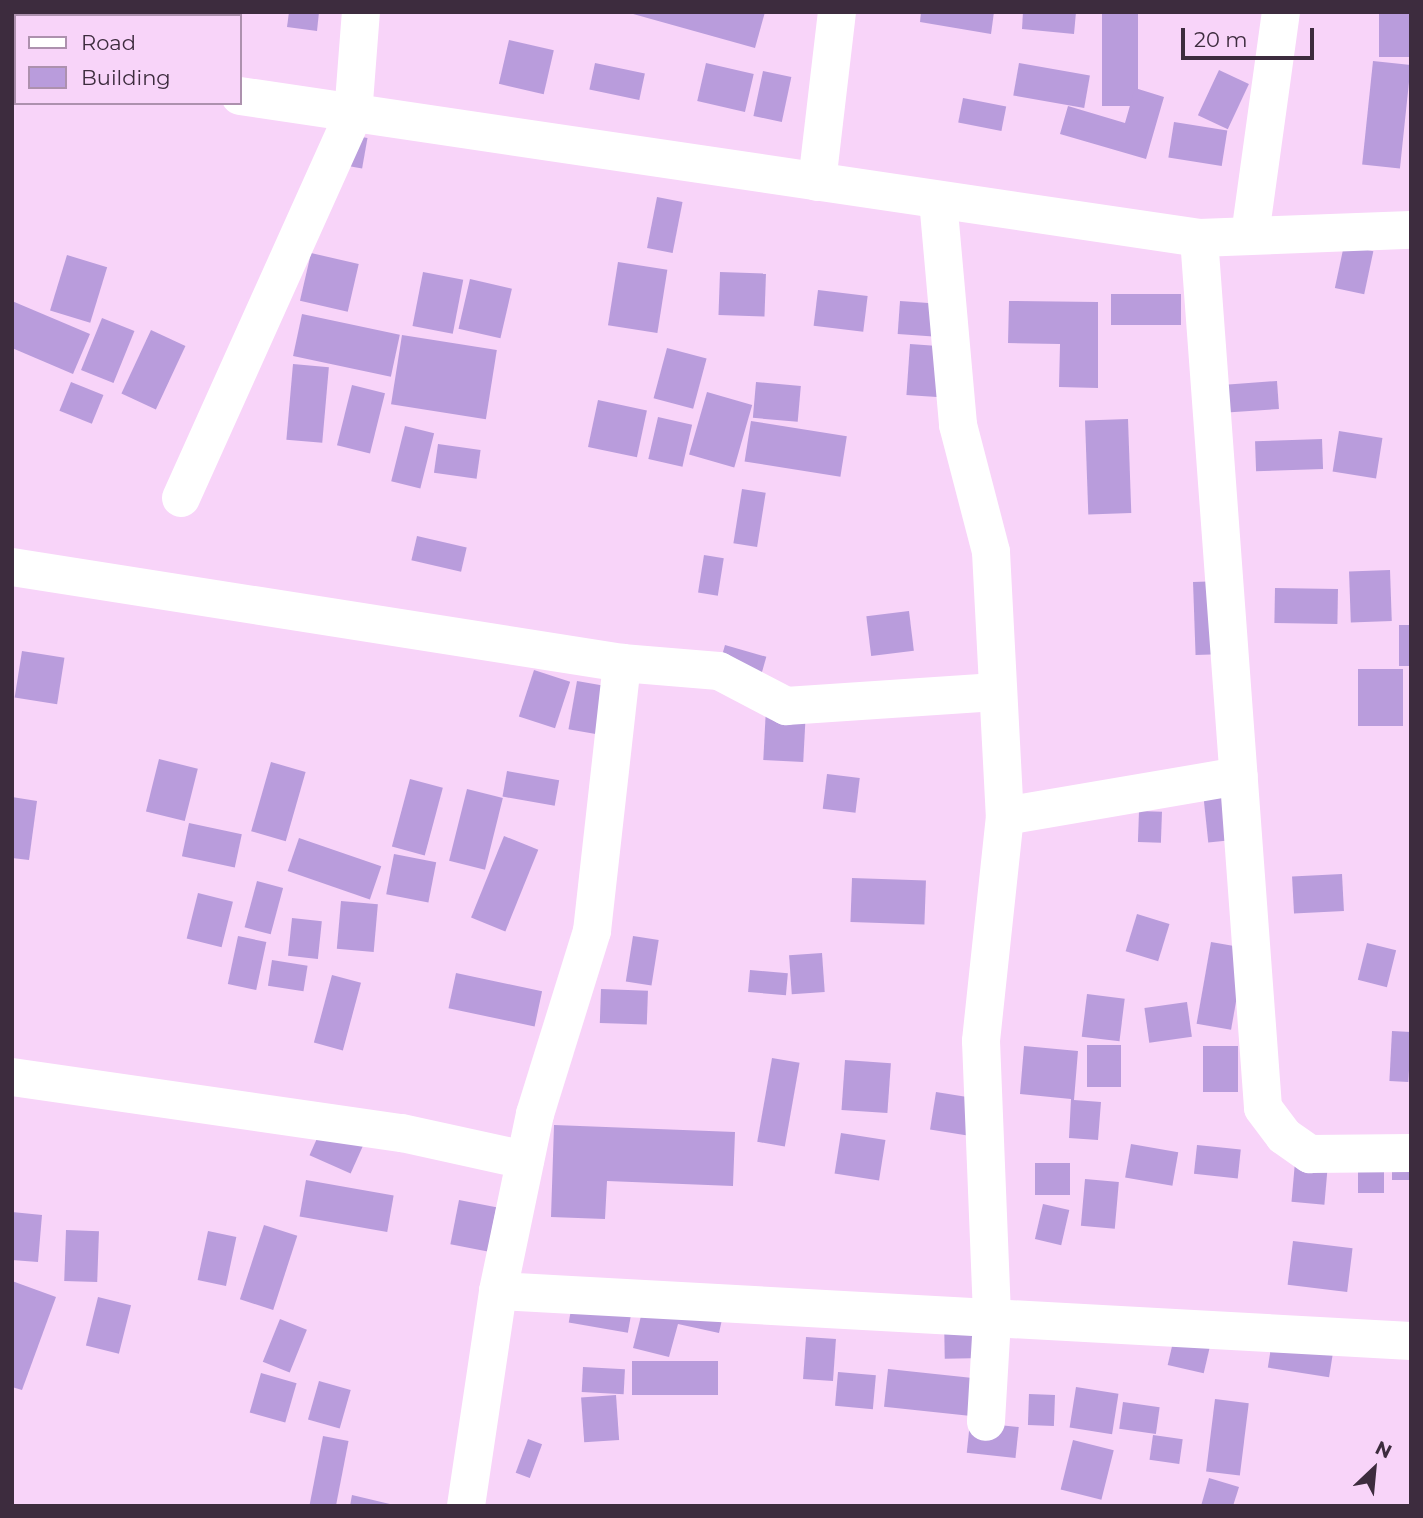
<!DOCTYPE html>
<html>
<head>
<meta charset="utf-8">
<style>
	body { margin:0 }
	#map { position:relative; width:1423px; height:1518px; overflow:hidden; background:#f8d4f9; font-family:Montserrat,sans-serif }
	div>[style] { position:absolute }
	.building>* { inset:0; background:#b99cdc; transform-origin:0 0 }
	.street>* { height:38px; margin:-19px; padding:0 19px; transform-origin:19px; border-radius:19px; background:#fff }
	span { translate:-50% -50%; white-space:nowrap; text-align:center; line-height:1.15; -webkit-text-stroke:5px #f8d4f9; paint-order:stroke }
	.frame { position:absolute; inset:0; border:14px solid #3d2c3e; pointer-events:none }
	.legend { position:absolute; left:14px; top:14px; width:228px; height:91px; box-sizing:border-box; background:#f8d4f9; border:2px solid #ad91ae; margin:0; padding:9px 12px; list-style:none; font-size:21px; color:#3d2c3e }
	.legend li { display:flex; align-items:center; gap:14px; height:35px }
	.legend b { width:35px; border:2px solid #ad91ae }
	.north { position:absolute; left:1339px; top:1434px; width:70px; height:70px; -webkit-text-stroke:5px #f8d4f9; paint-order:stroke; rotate:26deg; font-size:19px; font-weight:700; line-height:28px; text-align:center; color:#3d2c3e }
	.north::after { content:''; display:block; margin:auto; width:24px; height:32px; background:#3d2c3e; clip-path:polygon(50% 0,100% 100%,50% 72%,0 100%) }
	.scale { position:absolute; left:1181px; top:28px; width:133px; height:32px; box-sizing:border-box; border:4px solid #3d2c3e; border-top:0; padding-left:9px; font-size:21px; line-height:24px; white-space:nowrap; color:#3d2c3e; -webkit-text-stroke:5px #f8d4f9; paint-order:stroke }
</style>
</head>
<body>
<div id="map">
	<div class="building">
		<div style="clip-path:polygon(289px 12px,319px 12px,317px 31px,287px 27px)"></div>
		<div style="clip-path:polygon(626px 12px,765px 12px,755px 48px)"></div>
		<div style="clip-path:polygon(921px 12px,994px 12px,991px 34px,920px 22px)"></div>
		<div style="clip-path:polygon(1023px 12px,1076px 12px,1074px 34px,1022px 29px)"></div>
		<div style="left:1102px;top:12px;width:36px;height:94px"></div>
		<div style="left:1379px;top:12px;width:32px;height:45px"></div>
		<div style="left:509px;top:40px;width:46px;height:45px;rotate:13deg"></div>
		<div style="left:1373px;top:61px;width:38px;height:104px;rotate:6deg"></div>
		<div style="left:595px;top:63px;width:51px;height:27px;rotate:12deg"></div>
		<div style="left:706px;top:63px;width:49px;height:39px;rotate:13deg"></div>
		<div style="left:1019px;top:63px;width:72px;height:33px;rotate:10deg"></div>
		<div style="left:1219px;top:70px;width:33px;height:50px;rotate:25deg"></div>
		<div style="left:763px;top:71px;width:29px;height:46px;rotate:12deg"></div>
		<div style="clip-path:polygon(1135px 88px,1164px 97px,1146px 159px,1060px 134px,1068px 106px,1125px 123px)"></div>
		<div style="left:963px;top:98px;width:44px;height:25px;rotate:11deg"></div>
		<div style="left:1174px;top:122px;width:54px;height:36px;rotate:9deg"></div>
		<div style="left:334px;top:132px;width:34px;height:31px;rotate:10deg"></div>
		<div style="left:657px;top:197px;width:26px;height:52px;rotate:11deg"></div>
		<div style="left:1344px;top:245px;width:30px;height:44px;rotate:12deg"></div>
		<div style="left:311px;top:253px;width:49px;height:49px;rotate:13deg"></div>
		<div style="left:67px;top:255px;width:42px;height:58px;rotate:17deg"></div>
		<div style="left:618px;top:262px;width:50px;height:64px;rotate:9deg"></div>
		<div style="left:423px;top:272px;width:41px;height:55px;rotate:11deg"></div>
		<div style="left:720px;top:272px;width:46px;height:43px;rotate:2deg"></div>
		<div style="left:470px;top:279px;width:43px;height:51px;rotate:13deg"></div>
		<div style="left:818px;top:290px;width:50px;height:36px;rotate:7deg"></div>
		<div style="left:1111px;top:294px;width:70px;height:31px"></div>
		<div style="clip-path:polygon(12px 301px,90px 334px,73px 374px,12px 348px)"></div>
		<div style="left:900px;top:301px;width:39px;height:33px;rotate:4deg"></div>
		<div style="clip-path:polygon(1009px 301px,1098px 302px,1098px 388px,1059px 387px,1060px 344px,1008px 343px)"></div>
		<div style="left:302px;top:314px;width:100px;height:43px;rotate:12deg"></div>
		<div style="left:102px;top:318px;width:35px;height:56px;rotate:22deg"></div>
		<div style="left:151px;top:330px;width:38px;height:70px;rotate:25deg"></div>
		<div style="left:402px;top:335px;width:96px;height:70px;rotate:9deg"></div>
		<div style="left:910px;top:344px;width:42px;height:51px;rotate:4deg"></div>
		<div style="left:667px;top:348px;width:41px;height:52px;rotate:15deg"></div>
		<div style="left:293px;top:364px;width:36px;height:76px;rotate:5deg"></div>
		<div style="left:1277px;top:381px;width:28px;height:52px;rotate:86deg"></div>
		<div style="left:71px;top:382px;width:35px;height:31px;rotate:22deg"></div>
		<div style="left:756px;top:382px;width:45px;height:36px;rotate:5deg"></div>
		<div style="left:352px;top:385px;width:34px;height:62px;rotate:14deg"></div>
		<div style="left:707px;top:392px;width:47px;height:65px;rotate:16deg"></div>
		<div style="left:598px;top:400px;width:50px;height:48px;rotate:12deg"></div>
		<div style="left:658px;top:417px;width:35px;height:43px;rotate:13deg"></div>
		<div style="left:1128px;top:419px;width:94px;height:43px;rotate:88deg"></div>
		<div style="left:751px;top:421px;width:97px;height:41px;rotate:9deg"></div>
		<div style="left:405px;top:426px;width:30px;height:57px;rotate:14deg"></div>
		<div style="left:1339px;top:431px;width:44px;height:41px;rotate:9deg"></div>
		<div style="left:1322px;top:439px;width:30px;height:67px;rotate:88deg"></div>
		<div style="left:438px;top:444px;width:43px;height:29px;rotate:8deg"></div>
		<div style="left:742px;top:489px;width:24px;height:55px;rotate:9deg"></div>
		<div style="left:417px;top:536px;width:51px;height:25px;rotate:13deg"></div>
		<div style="left:704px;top:555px;width:20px;height:38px;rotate:9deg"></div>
		<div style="left:1390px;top:570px;width:51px;height:41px;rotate:88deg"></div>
		<div style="left:1223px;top:581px;width:73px;height:30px;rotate:88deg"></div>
		<div style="left:1275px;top:588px;width:63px;height:35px;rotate:1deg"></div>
		<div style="left:909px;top:611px;width:40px;height:43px;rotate:83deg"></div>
		<div style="left:1399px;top:625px;width:12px;height:41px"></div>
		<div style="left:725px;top:645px;width:43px;height:39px;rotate:16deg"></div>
		<div style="left:22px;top:651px;width:43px;height:47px;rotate:9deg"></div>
		<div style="left:1358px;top:669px;width:45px;height:57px"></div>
		<div style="left:534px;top:670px;width:38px;height:49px;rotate:18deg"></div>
		<div style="left:577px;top:681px;width:45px;height:49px;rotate:10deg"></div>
		<div style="left:767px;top:689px;width:40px;height:71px;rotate:3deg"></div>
		<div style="left:159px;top:759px;width:40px;height:54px;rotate:14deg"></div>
		<div style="left:271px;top:762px;width:36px;height:72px;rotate:16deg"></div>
		<div style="left:507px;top:771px;width:53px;height:26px;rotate:10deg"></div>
		<div style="left:827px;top:774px;width:33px;height:35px;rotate:7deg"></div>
		<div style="left:410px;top:779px;width:34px;height:70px;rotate:15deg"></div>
		<div style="left:467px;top:789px;width:37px;height:74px;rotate:14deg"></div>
		<div style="left:1230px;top:791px;width:49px;height:27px;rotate:84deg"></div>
		<div style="clip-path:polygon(12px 797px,37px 801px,29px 860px,12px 858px)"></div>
		<div style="left:1139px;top:811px;width:23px;height:31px;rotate:2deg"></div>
		<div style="left:189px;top:823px;width:54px;height:34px;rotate:12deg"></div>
		<div style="left:504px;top:836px;width:37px;height:88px;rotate:22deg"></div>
		<div style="left:299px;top:838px;width:87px;height:35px;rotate:19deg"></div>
		<div style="left:394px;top:854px;width:43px;height:41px;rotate:11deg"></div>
		<div style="left:1342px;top:874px;width:37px;height:50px;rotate:87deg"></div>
		<div style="left:852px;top:878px;width:74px;height:44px;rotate:2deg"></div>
		<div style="left:257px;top:881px;width:27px;height:48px;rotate:15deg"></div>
		<div style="left:198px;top:893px;width:36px;height:47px;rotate:14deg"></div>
		<div style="left:341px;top:901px;width:37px;height:48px;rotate:5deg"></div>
		<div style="left:1137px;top:914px;width:34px;height:39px;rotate:17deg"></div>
		<div style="left:292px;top:918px;width:30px;height:38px;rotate:6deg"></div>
		<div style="left:238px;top:936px;width:29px;height:49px;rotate:12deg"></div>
		<div style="left:633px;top:936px;width:26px;height:46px;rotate:9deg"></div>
		<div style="left:1211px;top:942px;width:35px;height:83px;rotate:10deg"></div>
		<div style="left:1367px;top:943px;width:30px;height:38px;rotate:14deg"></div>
		<div style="left:822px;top:953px;width:39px;height:33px;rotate:86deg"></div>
		<div style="left:272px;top:960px;width:36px;height:26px;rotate:9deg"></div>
		<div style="left:750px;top:970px;width:38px;height:22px;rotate:5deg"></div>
		<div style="left:456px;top:973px;width:88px;height:36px;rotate:12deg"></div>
		<div style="left:332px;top:975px;width:30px;height:70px;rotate:15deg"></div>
		<div style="left:601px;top:989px;width:47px;height:34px;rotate:2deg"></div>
		<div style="left:1087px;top:994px;width:38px;height:43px;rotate:7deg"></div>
		<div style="left:1187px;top:1002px;width:35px;height:43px;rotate:82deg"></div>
		<div style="left:1392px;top:1031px;width:19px;height:50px;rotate:3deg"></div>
		<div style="left:1087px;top:1045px;width:34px;height:42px"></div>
		<div style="clip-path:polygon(1024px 1046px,1078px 1051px,1074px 1100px,1101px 1102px,1098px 1140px,1069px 1138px,1071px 1099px,1020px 1094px)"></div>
		<div style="left:1203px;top:1046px;width:35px;height:46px"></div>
		<div style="left:772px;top:1058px;width:28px;height:85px;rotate:10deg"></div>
		<div style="left:845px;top:1060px;width:46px;height:50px;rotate:4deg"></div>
		<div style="left:936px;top:1092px;width:52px;height:38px;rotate:9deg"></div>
		<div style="left:327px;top:1116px;width:45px;height:43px;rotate:24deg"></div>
		<div style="clip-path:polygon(554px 1125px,735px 1132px,733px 1186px,607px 1181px,605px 1219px,551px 1217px)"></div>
		<div style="left:841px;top:1133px;width:45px;height:41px;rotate:9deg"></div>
		<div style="left:1297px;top:1139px;width:33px;height:63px;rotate:5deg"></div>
		<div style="left:1131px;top:1144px;width:48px;height:34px;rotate:10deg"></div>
		<div style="left:1197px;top:1145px;width:44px;height:29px;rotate:6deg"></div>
		<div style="left:1411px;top:1150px;width:30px;height:19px;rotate:90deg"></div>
		<div style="left:1358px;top:1153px;width:26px;height:40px"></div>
		<div style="left:1035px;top:1163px;width:35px;height:32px"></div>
		<div style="left:1085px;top:1179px;width:34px;height:47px;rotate:5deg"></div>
		<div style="left:306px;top:1180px;width:89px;height:37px;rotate:10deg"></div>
		<div style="left:459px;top:1200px;width:38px;height:45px;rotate:11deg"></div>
		<div style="left:1043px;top:1204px;width:27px;height:36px;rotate:13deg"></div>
		<div style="clip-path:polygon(12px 1212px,42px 1215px,38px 1262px,12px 1260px)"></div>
		<div style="left:264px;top:1225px;width:35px;height:78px;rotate:18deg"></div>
		<div style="left:66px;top:1230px;width:33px;height:51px;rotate:2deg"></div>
		<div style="left:208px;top:1231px;width:29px;height:50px;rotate:12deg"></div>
		<div style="left:1293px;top:1241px;width:60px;height:44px;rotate:7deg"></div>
		<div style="clip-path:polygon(12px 1281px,56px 1297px,22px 1390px,12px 1387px)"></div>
		<div style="left:575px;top:1287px;width:60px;height:36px;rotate:10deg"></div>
		<div style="clip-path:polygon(646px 1296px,723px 1315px,719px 1333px,678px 1324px,669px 1357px,633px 1348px)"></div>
		<div style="left:98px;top:1297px;width:34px;height:50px;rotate:14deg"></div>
		<div style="left:984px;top:1315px;width:43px;height:40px;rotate:89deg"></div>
		<div style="left:280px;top:1319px;width:29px;height:46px;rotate:22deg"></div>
		<div style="left:1176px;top:1329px;width:37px;height:37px;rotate:13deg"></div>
		<div style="left:1273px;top:1335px;width:62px;height:33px;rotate:9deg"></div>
		<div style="left:806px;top:1337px;width:30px;height:42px;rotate:4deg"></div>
		<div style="left:632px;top:1361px;width:86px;height:34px"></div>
		<div style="left:583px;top:1367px;width:42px;height:25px;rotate:3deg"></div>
		<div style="left:888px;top:1369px;width:97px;height:38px;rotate:6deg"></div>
		<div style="left:838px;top:1372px;width:38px;height:34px;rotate:5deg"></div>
		<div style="left:261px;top:1373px;width:37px;height:41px;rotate:16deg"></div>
		<div style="left:319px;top:1381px;width:33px;height:40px;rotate:16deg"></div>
		<div style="left:1076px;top:1387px;width:43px;height:41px;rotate:9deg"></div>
		<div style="left:1029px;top:1394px;width:26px;height:31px;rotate:2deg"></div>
		<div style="left:616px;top:1395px;width:45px;height:35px;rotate:86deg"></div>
		<div style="left:1215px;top:1399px;width:34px;height:73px;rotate:7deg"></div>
		<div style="left:1123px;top:1402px;width:37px;height:27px;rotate:8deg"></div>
		<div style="left:970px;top:1422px;width:49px;height:31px;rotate:6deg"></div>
		<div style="left:1153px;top:1435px;width:30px;height:25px;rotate:8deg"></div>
		<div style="left:323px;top:1436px;width:26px;height:71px;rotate:11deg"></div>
		<div style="left:528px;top:1439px;width:15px;height:36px;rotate:20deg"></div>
		<div style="left:1073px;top:1440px;width:42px;height:51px;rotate:14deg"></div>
		<div style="clip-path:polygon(1209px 1478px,1239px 1487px,1233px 1506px,1201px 1506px)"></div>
		<div style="clip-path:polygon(352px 1495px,394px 1505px,394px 1506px,350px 1506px)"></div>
	</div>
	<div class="street">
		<div style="left:12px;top:59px;width:4px;rotate:14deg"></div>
		<div style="left:240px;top:96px;width:969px;rotate:8.42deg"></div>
		<div style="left:1199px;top:238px;width:212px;rotate:-2.2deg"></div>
		<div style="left:817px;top:182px;width:171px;rotate:-83.3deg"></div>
		<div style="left:938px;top:200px;width:226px;rotate:84.9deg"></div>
		<div style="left:958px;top:425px;width:131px;rotate:75.4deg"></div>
		<div style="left:991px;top:552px;width:264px;rotate:87deg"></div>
		<div style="left:1005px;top:816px;width:226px;rotate:96.1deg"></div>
		<div style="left:981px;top:1041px;width:279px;rotate:87.7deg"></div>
		<div style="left:992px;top:1320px;width:102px;rotate:93.4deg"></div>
		<div style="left:1250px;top:235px;width:225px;rotate:-82.1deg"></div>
		<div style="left:1199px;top:238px;width:872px;rotate:85.79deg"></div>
		<div style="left:1263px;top:1108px;width:35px;rotate:53deg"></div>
		<div style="left:1284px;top:1136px;width:32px;rotate:35deg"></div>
		<div style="left:1310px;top:1154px;width:101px;rotate:-0.6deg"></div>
		<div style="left:181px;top:498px;width:420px;rotate:-65.8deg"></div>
		<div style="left:353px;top:115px;width:103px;rotate:-85.6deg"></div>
		<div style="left:12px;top:567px;width:618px;rotate:8.94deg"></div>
		<div style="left:622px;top:663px;width:97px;rotate:4.7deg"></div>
		<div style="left:719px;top:671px;width:76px;rotate:27.6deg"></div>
		<div style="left:786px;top:706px;width:210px;rotate:-3.8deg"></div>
		<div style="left:1005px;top:816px;width:237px;rotate:-9.7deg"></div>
		<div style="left:12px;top:1077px;width:394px;rotate:8.2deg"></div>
		<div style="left:402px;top:1133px;width:126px;rotate:12.4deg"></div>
		<div style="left:498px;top:1291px;width:914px;rotate:3.13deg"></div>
		<div style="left:466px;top:1506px;width:217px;rotate:-81.5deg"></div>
		<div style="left:498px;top:1291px;width:181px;rotate:-78.2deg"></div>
		<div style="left:535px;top:1114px;width:192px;rotate:-72.7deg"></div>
		<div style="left:592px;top:931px;width:270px;rotate:-83.6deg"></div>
	</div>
	<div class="frame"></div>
	<ul class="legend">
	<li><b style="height:9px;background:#fff"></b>Road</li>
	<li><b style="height:19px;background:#b99cdc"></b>Building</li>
	</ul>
	<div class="north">N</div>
	<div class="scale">20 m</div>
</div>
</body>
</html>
